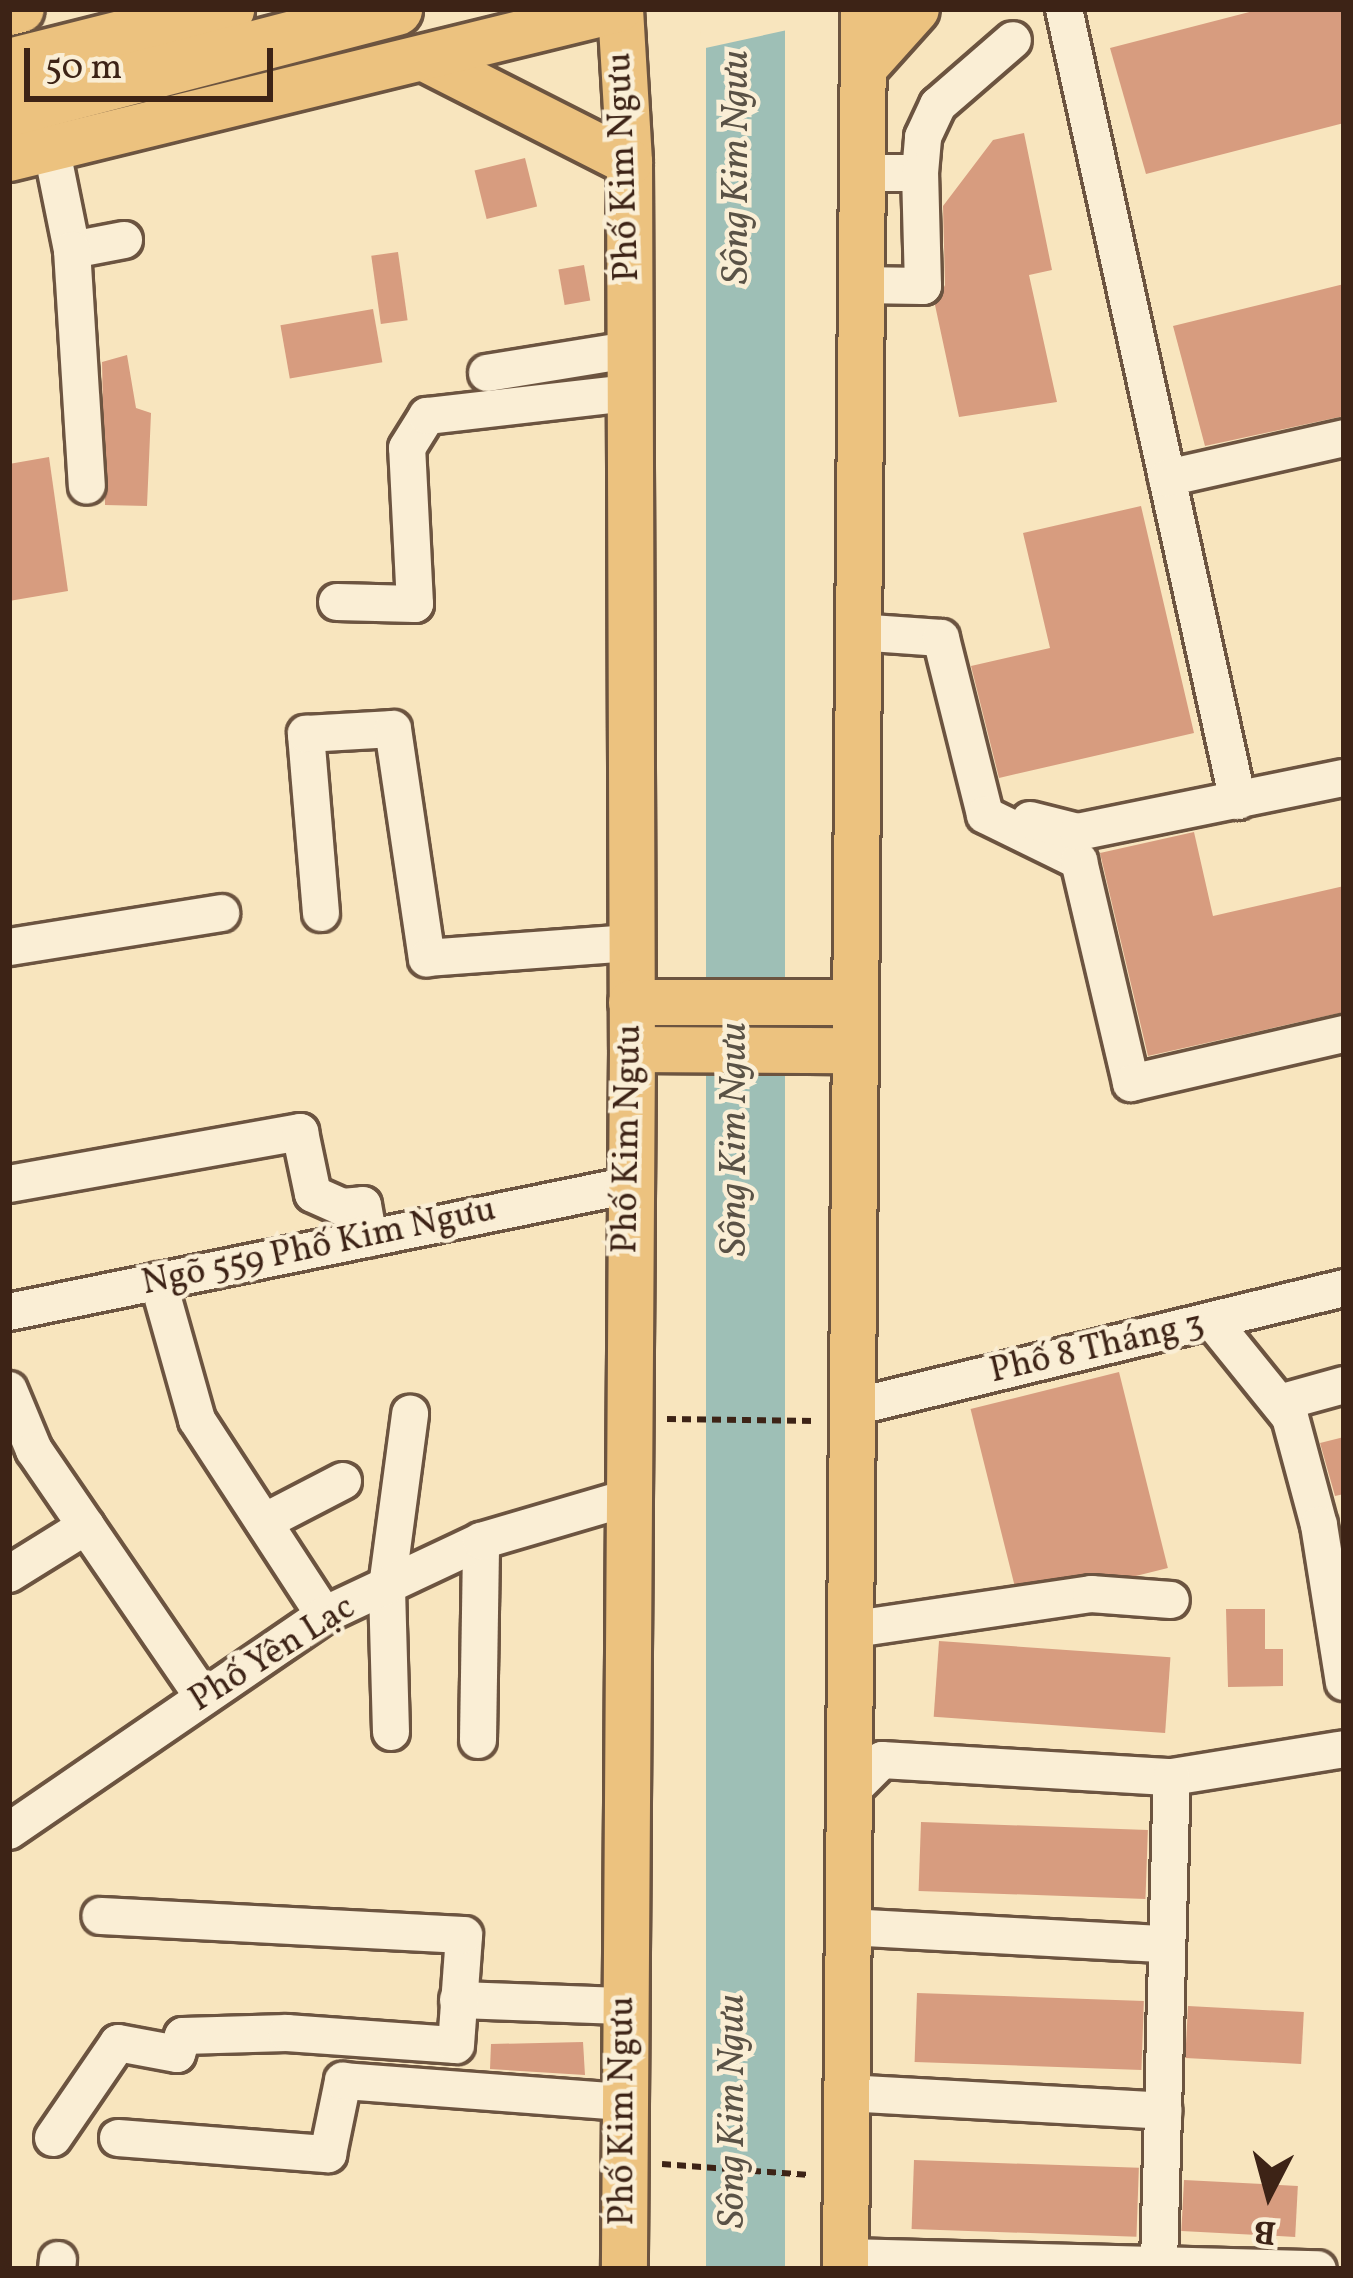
<!DOCTYPE html>
<html>
<head>
<meta charset="utf-8">
<style>
	body { margin:0 }
	#map { position:relative; width:1353px; height:2278px; overflow:hidden; background:#f8e5be; font-family:Vollkorn,serif }
	div>[style] { position:absolute }
	.water>* { inset:0; background:#9ebfb6; transform-origin:0 0 }
	.pier>* { inset:0; background:#f8e5be }
	.building>* { inset:0; background:#d79c7f; transform-origin:0 0 }
	.path>* { height:6px; margin-top:-3px; transform-origin:0; background:repeating-linear-gradient(90deg,#3d2316 0 9px,transparent 0 15px) }
	.roads { filter:drop-shadow(3px 0 #6c5440) drop-shadow(-3px 0 #6c5440) drop-shadow(0 3px #6c5440) drop-shadow(0 -3px #6c5440) }
	.minor>* { height:36px; margin:-18px; padding:0 18px; transform-origin:18px; border-radius:18px; background:#faeed5 }
	.major>* { height:45px; margin:-22.5px; padding:0 22.5px; transform-origin:22.5px; border-radius:22.5px; background:#ecc27f }
	.highway>* { height:51px; margin:-25.5px; padding:0 25.5px; transform-origin:25.5px; border-radius:25.5px; background:#ecc27f }
	span { translate:-50% -50%; white-space:nowrap; text-align:center; line-height:1.15; -webkit-text-stroke:9px #faeed5; paint-order:stroke }
	.street-label { font-size:36px; color:#3d2316 }
	.water-label { font-size:39px; color:#5a5246; font-style:italic }
	.frame { position:absolute; inset:0; border:12px solid #3d2316; pointer-events:none }
	.north { position:absolute; left:1209px; top:2134px; width:120px; height:120px; -webkit-text-stroke:9px #faeed5; paint-order:stroke; rotate:186deg; font-size:33px; font-weight:700; line-height:48px; text-align:center; color:#3d2316 }
	.north::after { content:''; display:block; margin:auto; width:42px; height:54px; background:#3d2316; clip-path:polygon(50% 0,100% 100%,50% 72%,0 100%) }
	.scale { position:absolute; left:24px; top:48px; width:249px; height:54px; box-sizing:border-box; border:6px solid #3d2316; border-top:0; padding-left:15px; font-size:36px; line-height:42px; white-space:nowrap; color:#3d2316; -webkit-text-stroke:9px #faeed5; paint-order:stroke }
</style>
</head>
<body>
<div id="map">
	<div class="water">
		<div style="left:706px;top:9px;width:79px;height:2260px"></div>
	</div>
	<div class="pier">
		<div style="clip-path:polygon(700px 9px,792px 9px,792px 29px,701px 49px)"></div>
	</div>
	<div class="building">
		<div style="clip-path:polygon(1261px 9px,1344px 9px,1344px 123px,1146px 174px,1110px 48px)"></div>
		<div style="clip-path:polygon(1024px 133px,1052px 270px,1029px 275px,1057px 402px,959px 417px,935px 305px,945px 285px,943px 206px,993px 140px)"></div>
		<div style="left:525px;top:158px;width:50px;height:52px;rotate:76deg"></div>
		<div style="left:398px;top:252px;width:69px;height:27px;rotate:82deg"></div>
		<div style="left:584px;top:265px;width:36px;height:26px;rotate:80deg"></div>
		<div style="clip-path:polygon(1344px 284px,1344px 416px,1205px 446px,1173px 326px)"></div>
		<div style="left:373px;top:309px;width:54px;height:94px;rotate:80deg"></div>
		<div style="clip-path:polygon(127px 355px,136px 408px,151px 413px,147px 506px,105px 505px,102px 362px)"></div>
		<div style="clip-path:polygon(49px 457px,68px 591px,9px 601px,9px 464px)"></div>
		<div style="clip-path:polygon(1141px 506px,1194px 733px,999px 778px,971px 666px,1050px 648px,1023px 533px)"></div>
		<div style="clip-path:polygon(1194px 832px,1213px 916px,1344px 886px,1344px 1012px,1148px 1056px,1100px 853px)"></div>
		<div style="left:1119px;top:1372px;width:202px;height:153px;rotate:76deg"></div>
		<div style="clip-path:polygon(1344px 1437px,1344px 1494px,1335px 1496px,1320px 1443px)"></div>
		<div style="clip-path:polygon(1226px 1609px,1265px 1609px,1265px 1649px,1283px 1649px,1283px 1686px,1228px 1687px)"></div>
		<div style="left:939px;top:1641px;width:232px;height:76px;rotate:4deg"></div>
		<div style="left:921px;top:1822px;width:227px;height:69px;rotate:2deg"></div>
		<div style="left:917px;top:1993px;width:227px;height:69px;rotate:2deg"></div>
		<div style="left:1188px;top:2006px;width:116px;height:52px;rotate:3deg"></div>
		<div style="clip-path:polygon(583px 2042px,585px 2075px,490px 2069px,491px 2044px)"></div>
		<div style="left:914px;top:2160px;width:225px;height:69px;rotate:2deg"></div>
		<div style="left:1184px;top:2180px;width:114px;height:51px;rotate:3deg"></div>
	</div>
	<div class="path">
		<div style="left:667px;top:1419px;width:149px;rotate:0.8deg"></div>
		<div style="left:662px;top:2164px;width:148px;rotate:4.3deg"></div>
	</div>
	<div class="roads">
		<div class="minor">
			<div style="left:1064px;top:9px;width:811px;rotate:77.61deg"></div>
			<div style="left:51px;top:146px;width:106px;rotate:78.6deg"></div>
			<div style="left:72px;top:250px;width:53px;rotate:-10.9deg"></div>
			<div style="left:862px;top:173px;width:58px"></div>
			<div style="left:920px;top:173px;width:36px;rotate:-85deg"></div>
			<div style="left:923px;top:137px;width:35px;rotate:-65deg"></div>
			<div style="left:938px;top:105px;width:99px;rotate:-40.9deg"></div>
			<div style="left:72px;top:250px;width:236px;rotate:86.4deg"></div>
			<div style="left:860px;top:285px;width:63px;rotate:0.9deg"></div>
			<div style="left:923px;top:286px;width:113px;rotate:-91.5deg"></div>
			<div style="left:487px;top:373px;width:144px;rotate:-9.2deg"></div>
			<div style="left:1167px;top:478px;width:181px;rotate:-12.7deg"></div>
			<div style="left:337px;top:602px;width:78px;rotate:1.5deg"></div>
			<div style="left:415px;top:604px;width:156px;rotate:-92.9deg"></div>
			<div style="left:407px;top:448px;width:38px;rotate:-58deg"></div>
			<div style="left:427px;top:416px;width:203px;rotate:-6.5deg"></div>
			<div style="left:857px;top:632px;width:84px;rotate:4.1deg"></div>
			<div style="left:941px;top:638px;width:182px;rotate:76deg"></div>
			<div style="left:985px;top:815px;width:105px;rotate:26.1deg"></div>
			<div style="left:1079px;top:861px;width:228px;rotate:76.8deg"></div>
			<div style="left:1131px;top:1083px;width:219px;rotate:-13deg"></div>
			<div style="left:1030px;top:820px;width:49px;rotate:14deg"></div>
			<div style="left:1078px;top:832px;width:271px;rotate:-11.5deg"></div>
			<div style="left:321px;top:913px;width:180px;rotate:-94.8deg"></div>
			<div style="left:306px;top:734px;width:87px;rotate:-3.3deg"></div>
			<div style="left:393px;top:729px;width:232px;rotate:81.6deg"></div>
			<div style="left:427px;top:958px;width:203px;rotate:-4.2deg"></div>
			<div style="left:9px;top:947px;width:215px;rotate:-9.1deg"></div>
			<div style="left:9px;top:1184px;width:296px;rotate:-10.1deg"></div>
			<div style="left:300px;top:1132px;width:63px;rotate:78.2deg"></div>
			<div style="left:313px;top:1194px;width:32px;rotate:24deg"></div>
			<div style="left:342px;top:1207px;width:21px;rotate:-5deg"></div>
			<div style="left:363px;top:1205px;width:34px;rotate:80deg"></div>
			<div style="left:158px;top:1281px;width:144px;rotate:74.3deg"></div>
			<div style="left:197px;top:1420px;width:233px;rotate:56.9deg"></div>
			<div style="left:9px;top:1312px;width:634px;rotate:-11.56deg"></div>
			<div style="left:1213px;top:1322px;width:122px;rotate:51deg"></div>
			<div style="left:1290px;top:1417px;width:112px;rotate:75deg"></div>
			<div style="left:1319px;top:1525px;width:159px;rotate:81deg"></div>
			<div style="left:9px;top:1390px;width:65px;rotate:67.4deg"></div>
			<div style="left:34px;top:1450px;width:299px;rotate:55.6deg"></div>
			<div style="left:1279px;top:1403px;width:67px;rotate:-15.5deg"></div>
			<div style="left:850px;top:1408px;width:508px;rotate:-13.65deg"></div>
			<div style="left:264px;top:1522px;width:89px;rotate:-27.4deg"></div>
			<div style="left:9px;top:1574px;width:91px;rotate:-31.9deg"></div>
			<div style="left:848px;top:1630px;width:246px;rotate:-8.4deg"></div>
			<div style="left:1091px;top:1594px;width:80px;rotate:4.3deg"></div>
			<div style="left:391px;top:1732px;width:145px;rotate:-91.6deg"></div>
			<div style="left:387px;top:1587px;width:175px;rotate:-82.4deg"></div>
			<div style="left:478px;top:1740px;width:199px;rotate:-89.1deg"></div>
			<div style="left:848px;top:1794px;width:48px;rotate:-45deg"></div>
			<div style="left:882px;top:1760px;width:290px;rotate:3.4deg"></div>
			<div style="left:1172px;top:1777px;width:174px;rotate:-9.2deg"></div>
			<div style="left:9px;top:1831px;width:382px;rotate:-34.4deg"></div>
			<div style="left:324px;top:1615px;width:174px;rotate:-25.2deg"></div>
			<div style="left:481px;top:1541px;width:152px;rotate:-16.4deg"></div>
			<div style="left:847px;top:1927px;width:319px;rotate:3.1deg"></div>
			<div style="left:458px;top:2000px;width:165px;rotate:2.1deg"></div>
			<div style="left:846px;top:2093px;width:318px;rotate:3.2deg"></div>
			<div style="left:53px;top:2138px;width:115px;rotate:-55.6deg"></div>
			<div style="left:118px;top:2043px;width:60px;rotate:10.6deg"></div>
			<div style="left:177px;top:2054px;width:19px;rotate:-72deg"></div>
			<div style="left:183px;top:2036px;width:104px;rotate:-1.7deg"></div>
			<div style="left:287px;top:2033px;width:169px;rotate:4.1deg"></div>
			<div style="left:456px;top:2045px;width:110px;rotate:-85.8deg"></div>
			<div style="left:464px;top:1935px;width:364px;rotate:-177deg"></div>
			<div style="left:118px;top:2138px;width:211px;rotate:4.4deg"></div>
			<div style="left:328px;top:2154px;width:75px;rotate:-78.4deg"></div>
			<div style="left:343px;top:2081px;width:282px;rotate:4.3deg"></div>
			<div style="left:845px;top:2257px;width:473px;rotate:1.5deg"></div>
			<div style="left:1159px;top:2264px;width:487px;rotate:-88.5deg"></div>
			<div style="left:57px;top:2269px;width:9px;rotate:-84deg"></div>
		</div>
		<div class="major">
			<div style="left:620px;top:9px;width:153px;rotate:86.6deg"></div>
			<div style="left:629px;top:162px;width:887px;rotate:89.81deg"></div>
			<div style="left:632px;top:1049px;width:1220px;rotate:90.38deg"></div>
			<div style="left:9px;top:12px;width:12px;rotate:-14deg"></div>
			<div style="left:424px;top:58px;width:230px;rotate:26.9deg"></div>
			<div style="left:863px;top:68px;width:79px;rotate:-48.1deg"></div>
			<div style="left:9px;top:158px;width:627px;rotate:-13.75deg"></div>
			<div style="left:631px;top:1002px;width:220px"></div>
			<div style="left:632px;top:1049px;width:217px;rotate:0.3deg"></div>
			<div style="left:845px;top:2269px;width:2260px;rotate:-89.54deg"></div>
		</div>
		<div class="highway">
			<div style="left:9px;top:64px;width:226px;rotate:-14.1deg"></div>
			<div style="left:9px;top:110px;width:400px;rotate:-14.6deg"></div>
		</div>
	</div>
	<div class="street-label">
		<span style="left:625px;top:167px;rotate:-92deg">Phố Kim Ngưu</span>
		<span style="left:629px;top:1139px;rotate:-89deg">Phố Kim Ngưu</span>
		<span style="left:319px;top:1248px;rotate:-12deg">Ngõ 559 Phố Kim Ngưu</span>
		<span style="left:1097px;top:1349px;rotate:-13deg">Phố 8 Tháng 3</span>
		<span style="left:273px;top:1655px;rotate:-32deg">Phố Yên Lạc</span>
		<span style="left:624px;top:2111px;rotate:-90deg">Phố Kim Ngưu</span>
	</div>
	<div class="water-label">
		<span style="left:737px;top:167px;rotate:-90deg">Sông Kim Ngưu</span>
		<span style="left:735px;top:1139px;rotate:-90deg">Sông Kim Ngưu</span>
		<span style="left:733px;top:2111px;rotate:-90deg">Sông Kim Ngưu</span>
	</div>
	<div class="frame"></div>
	<div class="north">B</div>
	<div class="scale">50 m</div>
</div>
</body>
</html>
